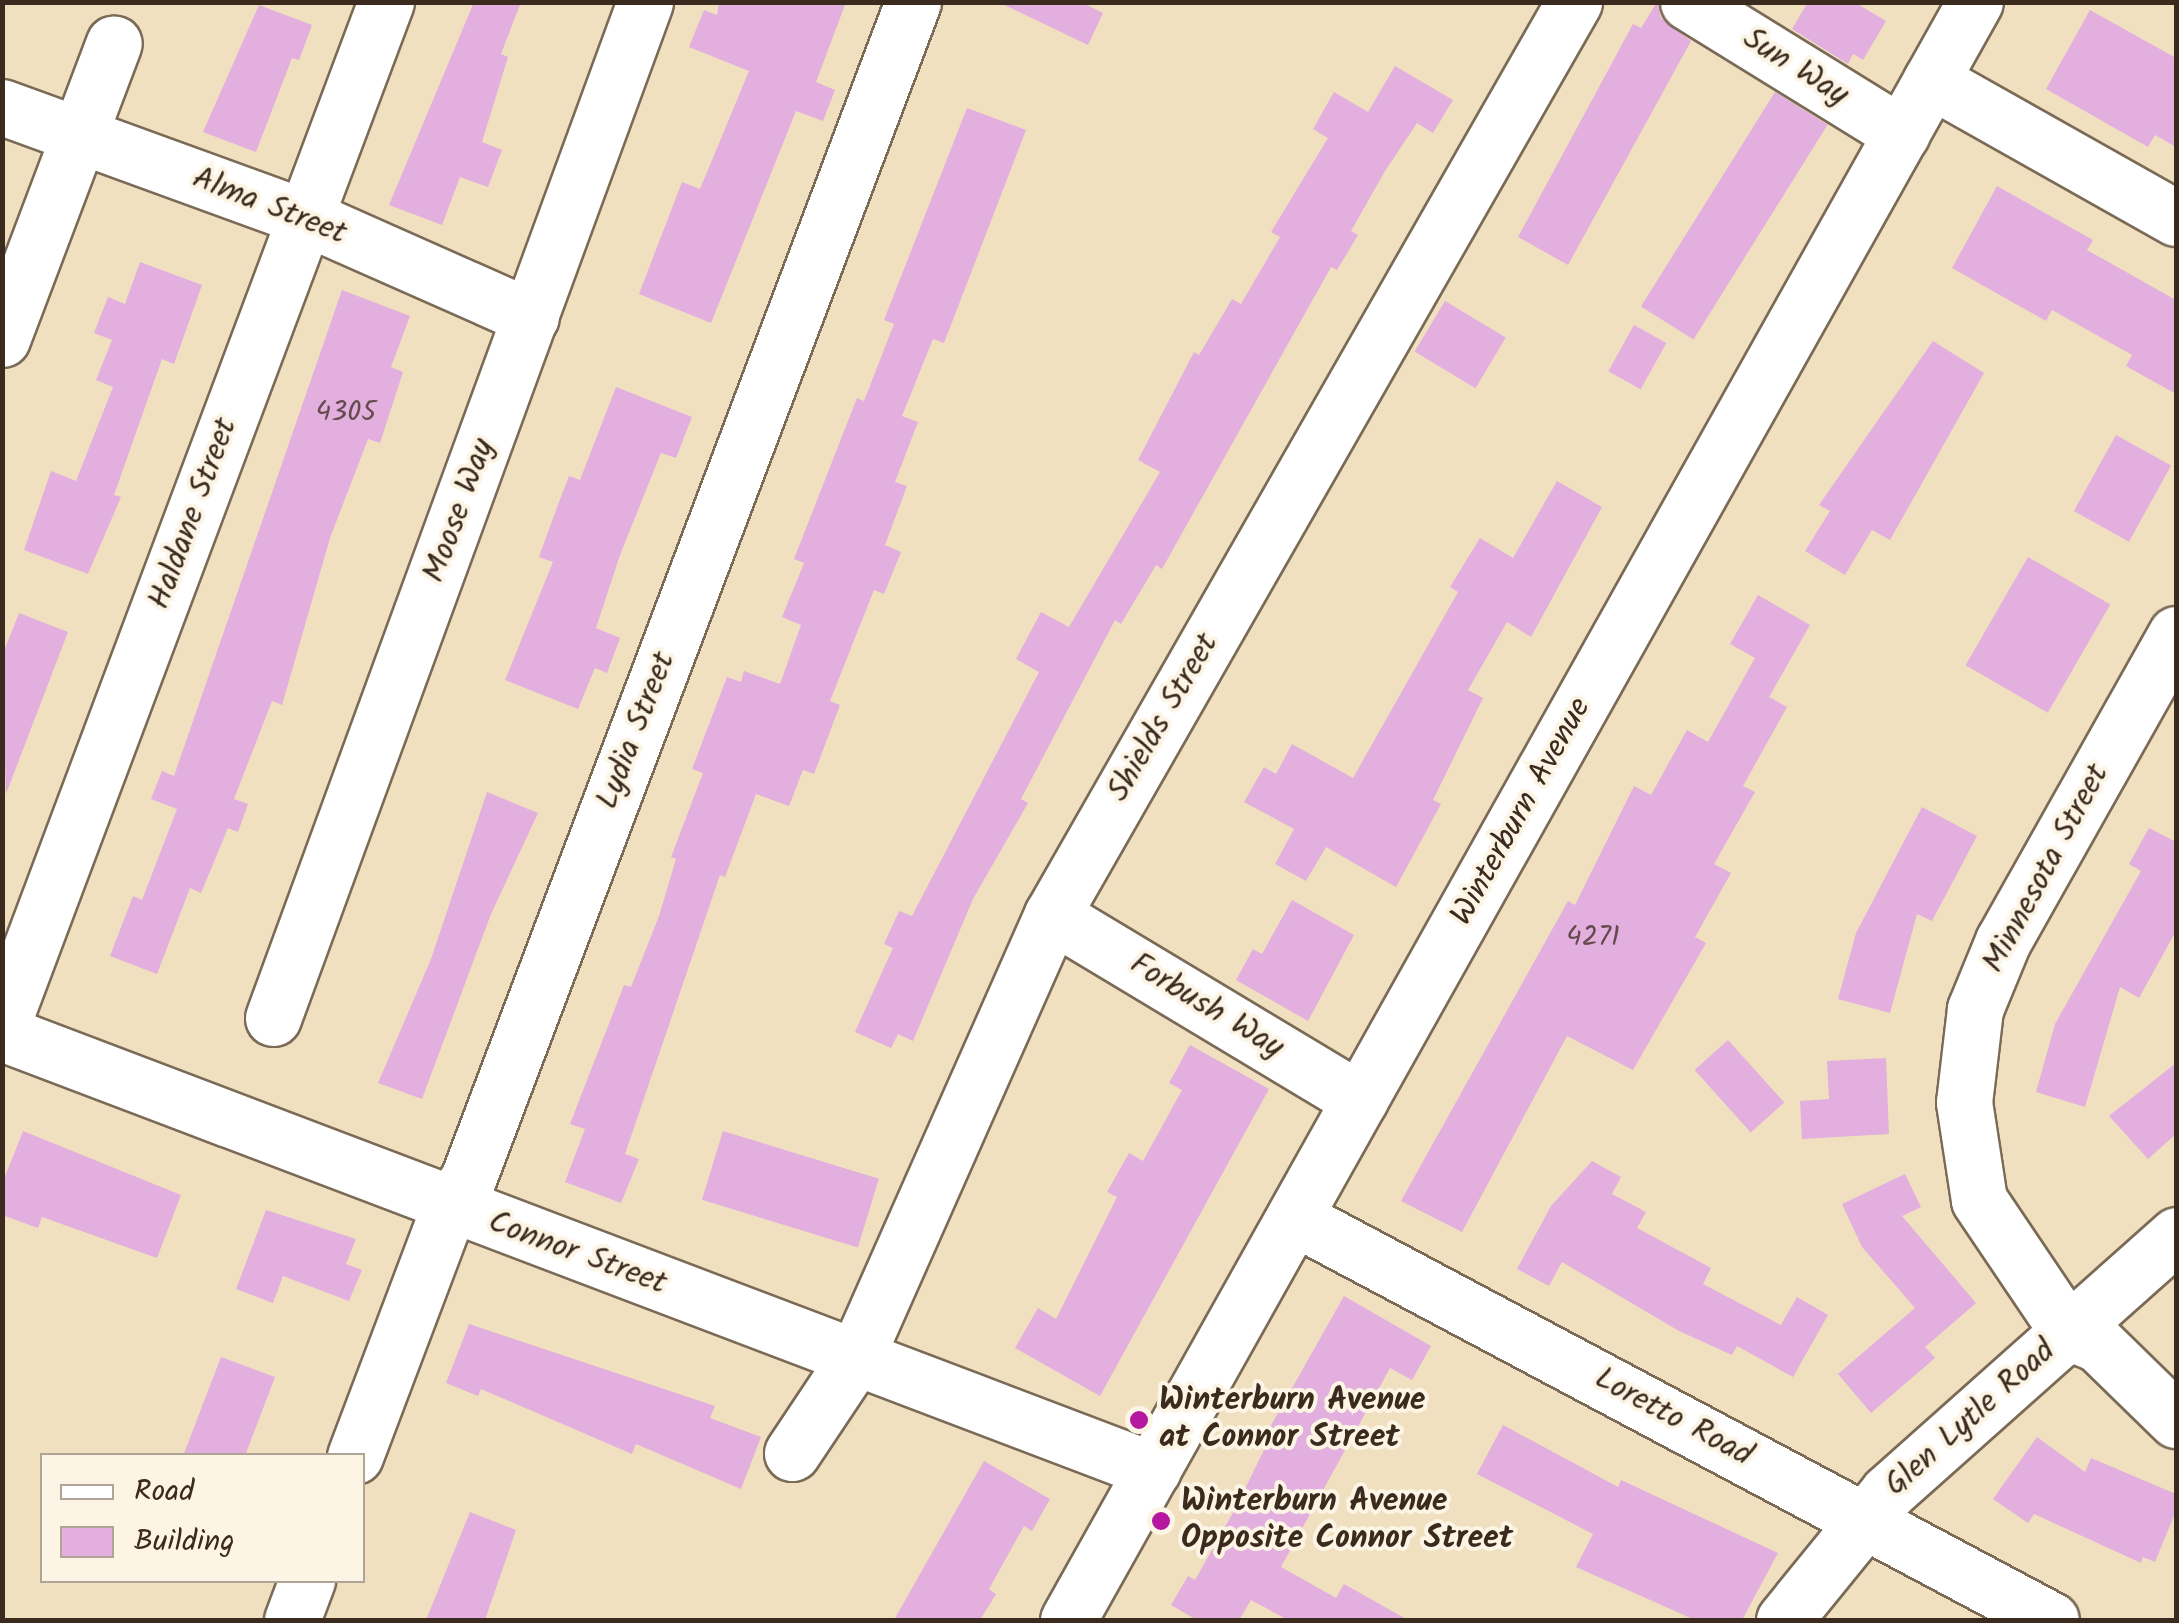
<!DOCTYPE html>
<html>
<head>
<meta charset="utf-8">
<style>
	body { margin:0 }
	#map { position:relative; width:2179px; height:1623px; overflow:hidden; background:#f0e0bf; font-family:Kalam,sans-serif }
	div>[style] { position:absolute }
	.building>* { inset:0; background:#e2afde; transform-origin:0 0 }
	.roads { filter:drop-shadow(2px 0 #7a6a56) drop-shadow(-2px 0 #7a6a56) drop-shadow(0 2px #7a6a56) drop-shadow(0 -2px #7a6a56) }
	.minor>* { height:55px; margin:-27.5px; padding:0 27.5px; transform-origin:27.5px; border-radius:27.5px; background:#fff }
	.dots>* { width:28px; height:28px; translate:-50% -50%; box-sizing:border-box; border:5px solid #fcf5e5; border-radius:50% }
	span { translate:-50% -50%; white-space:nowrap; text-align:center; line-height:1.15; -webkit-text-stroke:8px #fcf5e5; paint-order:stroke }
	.number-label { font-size:28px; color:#654b4e }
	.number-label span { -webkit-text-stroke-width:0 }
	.street-label { font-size:32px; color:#3b2a1e }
	.poi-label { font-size:32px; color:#3b2a1e; font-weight:700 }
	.left { translate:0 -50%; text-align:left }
	.frame { position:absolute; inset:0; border:5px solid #3b2a1e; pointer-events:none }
	.legend { position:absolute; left:40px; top:1453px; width:325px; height:130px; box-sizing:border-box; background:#fcf5e5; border:2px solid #afa495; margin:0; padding:12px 18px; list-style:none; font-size:30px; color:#3b2a1e }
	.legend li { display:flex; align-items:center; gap:20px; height:50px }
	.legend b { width:50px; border:2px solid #afa495 }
</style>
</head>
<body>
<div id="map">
	<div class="building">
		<div style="clip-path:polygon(474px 2px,521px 2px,501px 54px,508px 57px,482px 142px,502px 150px,488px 187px,460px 177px,442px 225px,389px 205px)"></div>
		<div style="clip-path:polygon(719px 2px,846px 2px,816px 82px,835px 90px,823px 121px,796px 111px,711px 323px,639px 294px,682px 182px,700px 189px,749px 71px,689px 47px,704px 10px,717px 15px)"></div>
		<div style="clip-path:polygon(998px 2px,1081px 2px,1103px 13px,1088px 45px)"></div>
		<div style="clip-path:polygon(1657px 2px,1661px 18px,1691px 41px,1568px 265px,1518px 237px,1633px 24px,1641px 28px)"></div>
		<div style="clip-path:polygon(1808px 2px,1854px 2px,1886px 21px,1863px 60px,1853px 54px,1848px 64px,1792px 29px)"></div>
		<div style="clip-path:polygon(259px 5px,312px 25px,299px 60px,292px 58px,256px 152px,203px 132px)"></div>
		<div style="clip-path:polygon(2090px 10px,2176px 58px,2176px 147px,2155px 135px,2148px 147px,2046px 89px)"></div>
		<div style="clip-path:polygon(1395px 66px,1453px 100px,1433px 133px,1417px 123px,1385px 171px,1351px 231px,1358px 235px,1337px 270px,1331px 267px,1162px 569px,1156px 565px,1121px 624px,1115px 620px,1021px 799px,1028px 803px,973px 899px,913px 1041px,898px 1034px,891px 1048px,855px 1032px,893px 948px,884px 944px,899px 911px,912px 916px,1039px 672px,1016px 659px,1041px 612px,1069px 627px,1160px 472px,1138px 460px,1194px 352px,1199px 355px,1232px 299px,1241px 304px,1280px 237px,1271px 232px,1328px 138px,1313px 129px,1334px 92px,1368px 112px)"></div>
		<div style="left:1775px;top:92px;width:62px;height:253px;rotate:32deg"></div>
		<div style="clip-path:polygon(967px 108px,1026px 130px,944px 343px,933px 339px,902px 416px,918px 422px,895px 482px,907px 486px,885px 545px,901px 552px,884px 594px,874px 590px,830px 701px,840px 705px,814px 774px,803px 770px,789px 806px,756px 794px,725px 877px,720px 875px,625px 1154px,639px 1159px,621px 1203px,565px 1182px,585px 1129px,570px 1124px,624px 985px,631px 987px,659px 916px,676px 859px,671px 857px,703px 773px,692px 769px,727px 677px,741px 682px,744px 671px,780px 684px,801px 625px,782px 617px,804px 563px,794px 559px,857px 398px,864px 401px,894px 324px,884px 320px)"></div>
		<div style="clip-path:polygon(1997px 186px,2093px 240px,2087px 250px,2176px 300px,2176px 394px,2126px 366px,2132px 355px,2052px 310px,2046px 321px,1952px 268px)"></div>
		<div style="clip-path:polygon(140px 262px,202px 285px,174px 364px,162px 359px,114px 495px,121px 497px,88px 574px,24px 550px,51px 471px,76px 481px,113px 387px,96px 380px,112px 340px,94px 333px,108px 297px,125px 304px)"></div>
		<div style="clip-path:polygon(342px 290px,410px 316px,391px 367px,403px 372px,380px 443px,368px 439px,330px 538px,282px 705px,272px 701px,234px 799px,248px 804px,238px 832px,228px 828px,201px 893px,190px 888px,157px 974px,110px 956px,133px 896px,142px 900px,177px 809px,151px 799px,162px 771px,174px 776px)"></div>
		<div style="left:1445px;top:301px;width:71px;height:59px;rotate:31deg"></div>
		<div style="left:1634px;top:325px;width:37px;height:53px;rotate:29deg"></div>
		<div style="clip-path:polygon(1933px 341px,1984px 373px,1890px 540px,1872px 530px,1845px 575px,1805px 551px,1830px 511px,1819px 505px)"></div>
		<div style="clip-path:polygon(616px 387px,692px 417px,676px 458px,661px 453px,620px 555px,596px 628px,620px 638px,607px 673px,595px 668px,578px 709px,505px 680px,553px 562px,539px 557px,556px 510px,569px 476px,580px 480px)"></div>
		<div style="left:2116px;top:435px;width:63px;height:87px;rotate:29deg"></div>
		<div style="clip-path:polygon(1557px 481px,1602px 507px,1531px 637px,1507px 622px,1468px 690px,1483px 698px,1433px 800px,1441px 804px,1396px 887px,1326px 847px,1306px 881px,1275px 864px,1294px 829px,1244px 802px,1264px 767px,1276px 774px,1292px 744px,1353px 778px,1458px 592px,1450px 587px,1480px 538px,1513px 558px)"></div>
		<div style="left:2028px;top:557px;width:95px;height:125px;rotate:30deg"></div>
		<div style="clip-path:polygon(1758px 595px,1810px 625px,1769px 697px,1787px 707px,1743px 786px,1755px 792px,1714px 864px,1731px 873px,1695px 937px,1706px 943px,1633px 1070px,1567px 1036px,1462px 1232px,1401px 1201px,1568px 901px,1575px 905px,1634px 786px,1651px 795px,1687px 730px,1708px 742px,1755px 658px,1730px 644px)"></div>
		<div style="clip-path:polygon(19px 613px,68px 632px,6px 794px,2px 656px)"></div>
		<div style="clip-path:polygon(487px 792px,538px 813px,491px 914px,422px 1099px,378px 1083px,431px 959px)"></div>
		<div style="clip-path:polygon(1922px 807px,1977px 836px,1932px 921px,1917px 914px,1890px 1013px,1838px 999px,1856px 933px)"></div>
		<div style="clip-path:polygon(2149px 828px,2176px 842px,2176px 931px,2139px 998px,2120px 987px,2085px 1107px,2036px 1092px,2055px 1024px,2141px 871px,2129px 864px)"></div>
		<div style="clip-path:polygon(1292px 900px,1354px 935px,1308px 1021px,1236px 980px,1253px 949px,1262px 954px)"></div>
		<div style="left:1728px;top:1040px;width:84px;height:45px;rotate:48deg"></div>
		<div style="clip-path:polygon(1190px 1045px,1269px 1089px,1100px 1396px,1015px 1348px,1038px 1308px,1056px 1319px,1117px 1197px,1107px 1192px,1129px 1153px,1143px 1161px,1182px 1090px,1169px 1083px)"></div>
		<div style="clip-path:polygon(1886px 1058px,1889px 1134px,1802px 1139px,1800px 1101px,1829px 1099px,1827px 1061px)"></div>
		<div style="clip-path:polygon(2176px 1063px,2176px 1134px,2148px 1159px,2109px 1116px)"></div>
		<div style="clip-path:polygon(23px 1131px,181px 1195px,157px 1258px,42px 1217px,38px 1228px,2px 1215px,2px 1184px)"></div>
		<div style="left:723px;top:1131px;width:163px;height:72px;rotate:17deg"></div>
		<div style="clip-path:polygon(1592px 1161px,1621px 1177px,1612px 1194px,1646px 1212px,1637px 1228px,1711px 1268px,1703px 1284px,1781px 1325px,1797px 1297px,1828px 1315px,1793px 1377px,1737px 1346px,1732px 1355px,1679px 1331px,1562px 1262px,1549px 1286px,1517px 1269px,1551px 1206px)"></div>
		<div style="clip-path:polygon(1905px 1174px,1921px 1207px,1902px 1216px,1976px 1303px,1925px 1347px,1935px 1358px,1871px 1413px,1838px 1374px,1915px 1308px,1862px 1247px,1842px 1204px)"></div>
		<div style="clip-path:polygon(266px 1210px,356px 1239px,346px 1264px,362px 1270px,349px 1301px,283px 1276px,273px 1303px,236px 1289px)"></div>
		<div style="clip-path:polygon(1344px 1296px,1431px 1346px,1412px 1380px,1390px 1368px,1281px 1567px,1336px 1598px,1344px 1584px,1408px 1620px,1288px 1620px,1251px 1600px,1239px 1620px,1197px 1620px,1171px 1605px,1188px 1576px,1195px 1580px,1234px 1511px,1265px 1448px,1260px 1445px)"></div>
		<div style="clip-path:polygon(469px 1324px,715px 1406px,710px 1418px,761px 1437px,741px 1489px,636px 1444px,632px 1454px,481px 1389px,478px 1396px,446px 1383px)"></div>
		<div style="clip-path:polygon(221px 1357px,275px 1377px,245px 1456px,183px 1456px)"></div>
		<div style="clip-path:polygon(1503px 1425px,1618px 1487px,1621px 1480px,1778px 1553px,1742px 1620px,1695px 1620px,1576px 1567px,1593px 1534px,1477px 1474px)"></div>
		<div style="clip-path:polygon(2037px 1437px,2085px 1472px,2091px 1458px,2176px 1494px,2176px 1511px,2155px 1562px,2143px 1557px,2141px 1563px,2034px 1514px,2028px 1523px,1993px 1499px)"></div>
		<div style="clip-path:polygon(984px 1461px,1050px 1499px,1032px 1531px,1024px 1526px,989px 1589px,996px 1594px,980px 1620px,894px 1620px)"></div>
		<div style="clip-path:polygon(470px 1512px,516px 1530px,485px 1620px,426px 1620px)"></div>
	</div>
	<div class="roads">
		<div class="minor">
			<div style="left:1688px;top:2px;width:251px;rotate:31.7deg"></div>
			<div style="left:1931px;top:80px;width:281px;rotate:29.4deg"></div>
			<div style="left:2px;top:107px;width:322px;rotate:20deg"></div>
			<div style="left:305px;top:217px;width:247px;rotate:23.9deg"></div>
			<div style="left:2px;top:339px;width:316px;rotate:-69.3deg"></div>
			<div style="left:2176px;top:634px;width:352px;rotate:119.4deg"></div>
			<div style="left:2003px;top:941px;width:74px;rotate:112.4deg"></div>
			<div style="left:1975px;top:1009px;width:94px;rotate:96.7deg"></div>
			<div style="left:1964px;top:1102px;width:99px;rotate:81.3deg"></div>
			<div style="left:1979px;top:1200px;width:159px;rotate:56deg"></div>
			<div style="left:2068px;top:1332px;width:32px;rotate:22deg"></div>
			<div style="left:2098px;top:1344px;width:109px;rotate:44.3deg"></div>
			<div style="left:1052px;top:915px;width:359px;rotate:31deg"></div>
			<div style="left:273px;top:1018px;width:1082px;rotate:-69.89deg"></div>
			<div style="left:2px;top:1025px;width:1093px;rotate:-69.43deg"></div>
			<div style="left:2px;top:1033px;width:1231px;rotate:20.79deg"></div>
			<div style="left:1295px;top:1218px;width:856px;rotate:28deg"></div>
			<div style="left:792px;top:1453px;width:115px;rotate:-56.3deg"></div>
			<div style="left:856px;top:1357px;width:484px;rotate:-66.1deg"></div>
			<div style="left:1052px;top:915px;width:1052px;rotate:-60.24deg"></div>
			<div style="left:355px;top:1456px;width:266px;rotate:-69.3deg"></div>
			<div style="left:449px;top:1207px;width:34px;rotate:-56deg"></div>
			<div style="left:468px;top:1179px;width:1258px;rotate:-69.29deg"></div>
			<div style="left:292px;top:1620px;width:43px;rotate:-69.4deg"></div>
			<div style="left:1068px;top:1620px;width:1855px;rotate:-60.73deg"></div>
			<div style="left:1784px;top:1620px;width:165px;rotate:-50.9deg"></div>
			<div style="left:1888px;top:1492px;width:386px;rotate:-41.7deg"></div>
		</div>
	</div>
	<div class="dots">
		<div style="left:1139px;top:1420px;background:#b5179e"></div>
		<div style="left:1161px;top:1521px;background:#b5179e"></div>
	</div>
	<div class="number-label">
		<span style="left:346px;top:413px">4305</span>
		<span style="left:1593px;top:938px">4271</span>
	</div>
	<div class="street-label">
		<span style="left:1795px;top:68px;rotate:32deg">Sun Way</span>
		<span style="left:269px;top:207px;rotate:21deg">Alma Street</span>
		<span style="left:460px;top:511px;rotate:-70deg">Moose Way</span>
		<span style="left:194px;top:514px;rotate:-70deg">Haldane Street</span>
		<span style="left:1164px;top:718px;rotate:-60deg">Shields Street</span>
		<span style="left:637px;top:731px;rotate:-69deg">Lydia Street</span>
		<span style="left:1522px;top:812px;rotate:-61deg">Winterburn Avenue</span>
		<span style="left:2047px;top:869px;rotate:-62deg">Minnesota Street</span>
		<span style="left:1206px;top:1007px;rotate:31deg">Forbush Way</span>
		<span style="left:577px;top:1254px;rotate:20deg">Connor Street</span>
		<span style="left:1673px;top:1418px;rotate:28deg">Loretto Road</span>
		<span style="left:1971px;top:1419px;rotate:-42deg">Glen Lytle Road</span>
	</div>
	<div class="poi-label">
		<span class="left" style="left:1159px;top:1420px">Winterburn Avenue<br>at Connor Street</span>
		<span class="left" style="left:1181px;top:1521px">Winterburn Avenue<br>Opposite Connor Street</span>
	</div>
	<div class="frame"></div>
	<ul class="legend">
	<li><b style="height:12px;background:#fff"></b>Road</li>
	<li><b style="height:28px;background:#e2afde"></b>Building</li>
	</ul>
</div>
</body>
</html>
